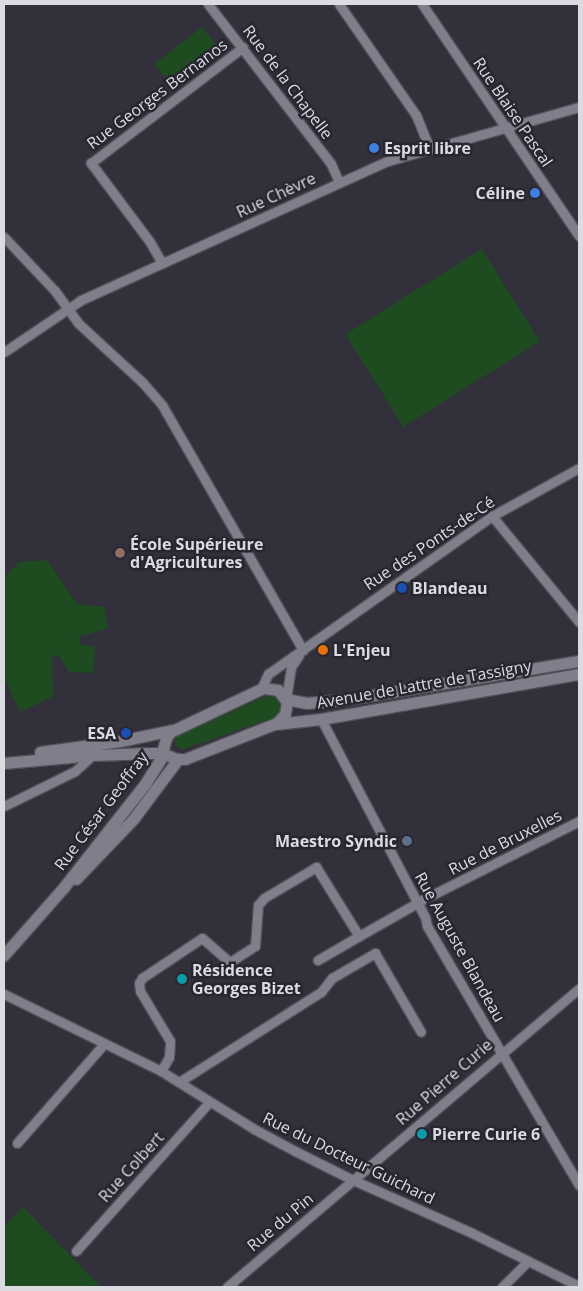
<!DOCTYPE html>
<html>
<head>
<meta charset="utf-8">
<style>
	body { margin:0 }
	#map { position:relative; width:583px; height:1291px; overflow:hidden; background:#32303b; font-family:"Open Sans",sans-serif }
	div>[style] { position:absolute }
	.green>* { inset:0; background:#1e4c20; transform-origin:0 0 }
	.roads { filter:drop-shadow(1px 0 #504f57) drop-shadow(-1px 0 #504f57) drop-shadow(0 1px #504f57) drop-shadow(0 -1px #504f57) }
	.minor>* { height:9px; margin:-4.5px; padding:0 4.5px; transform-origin:4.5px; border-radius:4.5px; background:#7f7e8a }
	.tertiary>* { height:11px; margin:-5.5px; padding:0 5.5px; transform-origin:5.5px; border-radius:5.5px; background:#7f7e8a }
	.dots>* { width:14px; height:14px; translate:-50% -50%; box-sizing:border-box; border:2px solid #282731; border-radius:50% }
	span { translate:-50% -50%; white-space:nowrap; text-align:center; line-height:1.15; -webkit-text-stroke:5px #282731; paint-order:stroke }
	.street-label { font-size:16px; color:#dbdbe1 }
	.poi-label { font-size:16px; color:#dbdbe1; font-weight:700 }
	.left { translate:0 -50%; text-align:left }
	.right { translate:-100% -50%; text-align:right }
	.frame { position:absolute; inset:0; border:5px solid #dbdbe1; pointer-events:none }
</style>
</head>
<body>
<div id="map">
	<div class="green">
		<div style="left:202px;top:27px;width:28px;height:60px;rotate:52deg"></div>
		<div style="left:482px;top:249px;width:109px;height:161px;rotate:58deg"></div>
		<div style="clip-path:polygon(47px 560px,77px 604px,104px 607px,108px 628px,79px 637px,80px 644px,95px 647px,93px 673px,69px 672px,58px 655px,51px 658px,54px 696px,20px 712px,4px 676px,4px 578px,19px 562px)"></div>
		<div style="clip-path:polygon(268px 695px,275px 697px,280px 703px,280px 711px,276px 717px,183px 749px,175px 746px,175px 740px,178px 736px)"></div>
		<div style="clip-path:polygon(23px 1207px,61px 1246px,101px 1287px,4px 1287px,4px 1226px)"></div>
	</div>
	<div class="roads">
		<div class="minor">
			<div style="left:208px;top:4px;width:202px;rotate:52.4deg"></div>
			<div style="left:331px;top:164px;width:20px;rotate:66deg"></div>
			<div style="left:339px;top:4px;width:135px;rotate:55.3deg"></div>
			<div style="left:416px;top:115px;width:35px;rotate:68deg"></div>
			<div style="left:422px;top:4px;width:280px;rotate:55.9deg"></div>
			<div style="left:4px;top:237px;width:74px;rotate:46.6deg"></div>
			<div style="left:55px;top:291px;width:39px;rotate:54deg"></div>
			<div style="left:78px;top:323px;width:88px;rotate:42.7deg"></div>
			<div style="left:143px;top:383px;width:29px;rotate:49deg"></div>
			<div style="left:162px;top:405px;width:283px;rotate:60.1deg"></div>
			<div style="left:162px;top:263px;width:24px;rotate:-120deg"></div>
			<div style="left:150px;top:242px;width:99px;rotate:-126.8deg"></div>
			<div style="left:91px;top:163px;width:191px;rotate:-37.3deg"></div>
			<div style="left:4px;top:352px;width:93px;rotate:-34deg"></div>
			<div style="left:81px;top:300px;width:337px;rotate:-24.4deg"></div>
			<div style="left:388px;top:161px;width:198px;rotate:-15.8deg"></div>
			<div style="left:492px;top:516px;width:137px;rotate:50.6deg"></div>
			<div style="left:261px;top:689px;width:17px;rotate:-65deg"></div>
			<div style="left:268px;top:674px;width:274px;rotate:-35.2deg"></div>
			<div style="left:492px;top:516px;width:99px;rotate:-28.9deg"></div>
			<div style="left:286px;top:699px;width:32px;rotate:-81deg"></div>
			<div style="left:291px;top:667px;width:14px;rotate:-56deg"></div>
			<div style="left:321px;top:719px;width:224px;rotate:62.3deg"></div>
			<div style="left:425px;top:917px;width:9px;rotate:77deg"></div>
			<div style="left:427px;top:926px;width:300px;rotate:59.6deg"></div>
			<div style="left:4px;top:806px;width:79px;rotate:-26.2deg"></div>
			<div style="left:75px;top:771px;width:25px;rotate:-42deg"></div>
			<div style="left:359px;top:936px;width:77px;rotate:-29.6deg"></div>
			<div style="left:426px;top:898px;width:171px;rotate:-26.7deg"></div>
			<div style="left:4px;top:994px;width:175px;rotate:26.1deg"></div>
			<div style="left:161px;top:1071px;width:110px;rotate:31.9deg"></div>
			<div style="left:254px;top:1129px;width:47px;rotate:28.2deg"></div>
			<div style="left:295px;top:1151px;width:65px;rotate:26.6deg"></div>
			<div style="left:353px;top:1180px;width:130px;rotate:24deg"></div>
			<div style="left:472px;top:1233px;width:119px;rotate:26.4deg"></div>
			<div style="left:161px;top:1071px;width:16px;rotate:-60deg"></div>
			<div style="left:169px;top:1057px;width:16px;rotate:-86deg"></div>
			<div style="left:170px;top:1041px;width:58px;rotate:-121deg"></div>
			<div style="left:140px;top:991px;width:8px;rotate:-97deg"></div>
			<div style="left:139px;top:983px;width:6px;rotate:-59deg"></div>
			<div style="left:142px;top:978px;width:72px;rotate:-33.7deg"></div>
			<div style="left:202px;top:938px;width:37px;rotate:41deg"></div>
			<div style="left:230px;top:962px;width:30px;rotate:-33deg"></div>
			<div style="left:255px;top:946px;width:41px;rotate:-85.8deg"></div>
			<div style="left:258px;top:905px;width:9px;rotate:-49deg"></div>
			<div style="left:264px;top:898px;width:61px;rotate:-30.8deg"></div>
			<div style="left:316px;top:867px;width:81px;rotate:58.1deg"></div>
			<div style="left:359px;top:936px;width:48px;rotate:149.7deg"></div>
			<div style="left:179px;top:1082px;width:168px;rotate:-32.4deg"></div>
			<div style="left:321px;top:992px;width:18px;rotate:-52deg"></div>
			<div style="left:332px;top:978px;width:50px;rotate:-30.2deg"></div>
			<div style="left:375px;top:953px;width:91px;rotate:59.8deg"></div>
			<div style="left:17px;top:1143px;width:132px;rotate:-48.7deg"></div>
			<div style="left:76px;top:1251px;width:200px;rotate:-48.2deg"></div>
			<div style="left:227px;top:1287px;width:462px;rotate:-40.3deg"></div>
			<div style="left:502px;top:1287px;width:37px;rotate:-45deg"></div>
		</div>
		<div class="tertiary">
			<div style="left:286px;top:699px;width:21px;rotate:11deg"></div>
			<div style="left:307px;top:703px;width:42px;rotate:-5.4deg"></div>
			<div style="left:349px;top:699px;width:233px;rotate:-9.4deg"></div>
			<div style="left:276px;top:724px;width:45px;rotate:-6.3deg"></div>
			<div style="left:321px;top:719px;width:262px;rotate:-9.9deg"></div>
			<div style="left:40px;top:752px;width:81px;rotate:-7.8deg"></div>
			<div style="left:120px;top:741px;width:53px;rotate:-11.9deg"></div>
			<div style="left:4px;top:763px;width:89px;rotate:-5.1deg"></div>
			<div style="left:93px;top:755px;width:59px;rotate:-1.9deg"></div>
			<div style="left:152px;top:753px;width:10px"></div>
			<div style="left:162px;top:753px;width:15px;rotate:23deg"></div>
			<div style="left:176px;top:759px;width:9px"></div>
			<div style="left:185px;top:759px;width:99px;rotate:-21.4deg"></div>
			<div style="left:277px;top:723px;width:12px;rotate:-48deg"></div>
			<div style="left:285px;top:714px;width:12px;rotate:-81deg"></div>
			<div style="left:287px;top:702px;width:15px;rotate:-127deg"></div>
			<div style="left:278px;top:690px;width:15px;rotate:-172deg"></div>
			<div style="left:263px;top:688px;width:103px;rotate:154.7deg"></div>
			<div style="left:170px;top:732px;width:7px;rotate:124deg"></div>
			<div style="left:166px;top:738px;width:16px;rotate:105deg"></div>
			<div style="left:162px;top:753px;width:7px;rotate:106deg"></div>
			<div style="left:160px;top:760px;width:28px;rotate:122deg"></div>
			<div style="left:145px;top:784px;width:131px;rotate:128.2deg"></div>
			<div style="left:64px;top:887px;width:91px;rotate:131.4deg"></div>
			<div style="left:76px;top:879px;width:84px;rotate:-46.4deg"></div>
			<div style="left:134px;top:818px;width:74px;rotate:-53.3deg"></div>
		</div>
	</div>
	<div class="dots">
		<div style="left:374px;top:148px;background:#3f7fe0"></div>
		<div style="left:535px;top:193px;background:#3f7fe0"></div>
		<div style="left:120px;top:553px;background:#8d6e63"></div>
		<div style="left:402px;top:588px;background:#1a4fb4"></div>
		<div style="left:323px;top:650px;background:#e8710a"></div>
		<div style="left:126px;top:733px;background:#1a4fb4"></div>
		<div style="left:407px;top:841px;background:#5c6f8a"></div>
		<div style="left:182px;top:979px;background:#0f9aa8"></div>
		<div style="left:422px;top:1134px;background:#0f9aa8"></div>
	</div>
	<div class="street-label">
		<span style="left:288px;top:82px;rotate:53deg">Rue de la Chapelle</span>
		<span style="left:157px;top:94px;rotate:-37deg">Rue Georges Bernanos</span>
		<span style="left:513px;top:112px;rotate:56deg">Rue Blaise Pascal</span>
		<span style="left:276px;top:195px;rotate:-25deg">Rue Chèvre</span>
		<span style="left:429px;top:543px;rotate:-34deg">Rue des Ponts-de-Cé</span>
		<span style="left:424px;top:684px;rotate:-10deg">Avenue de Lattre de Tassigny</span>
		<span style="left:101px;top:811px;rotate:-53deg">Rue César Geoffray</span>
		<span style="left:505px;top:842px;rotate:-27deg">Rue de Bruxelles</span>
		<span style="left:460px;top:947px;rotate:61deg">Rue Auguste Blandeau</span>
		<span style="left:444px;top:1082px;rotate:-41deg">Rue Pierre Curie</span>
		<span style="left:349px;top:1158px;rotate:26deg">Rue du Docteur Guichard</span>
		<span style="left:131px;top:1167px;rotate:-48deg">Rue Colbert</span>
		<span style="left:280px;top:1222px;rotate:-40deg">Rue du Pin</span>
	</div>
	<div class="poi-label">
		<span class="left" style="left:384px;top:148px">Esprit libre</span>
		<span class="right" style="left:525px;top:193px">Céline</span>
		<span class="left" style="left:130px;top:553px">École Supérieure<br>d'Agricultures</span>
		<span class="left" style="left:412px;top:588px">Blandeau</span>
		<span class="left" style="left:333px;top:650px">L'Enjeu</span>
		<span class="right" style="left:116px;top:733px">ESA</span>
		<span class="right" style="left:397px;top:841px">Maestro Syndic</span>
		<span class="left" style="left:192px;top:979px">Résidence<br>Georges Bizet</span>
		<span class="left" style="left:432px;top:1134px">Pierre Curie 6</span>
	</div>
	<div class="frame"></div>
</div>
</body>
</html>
